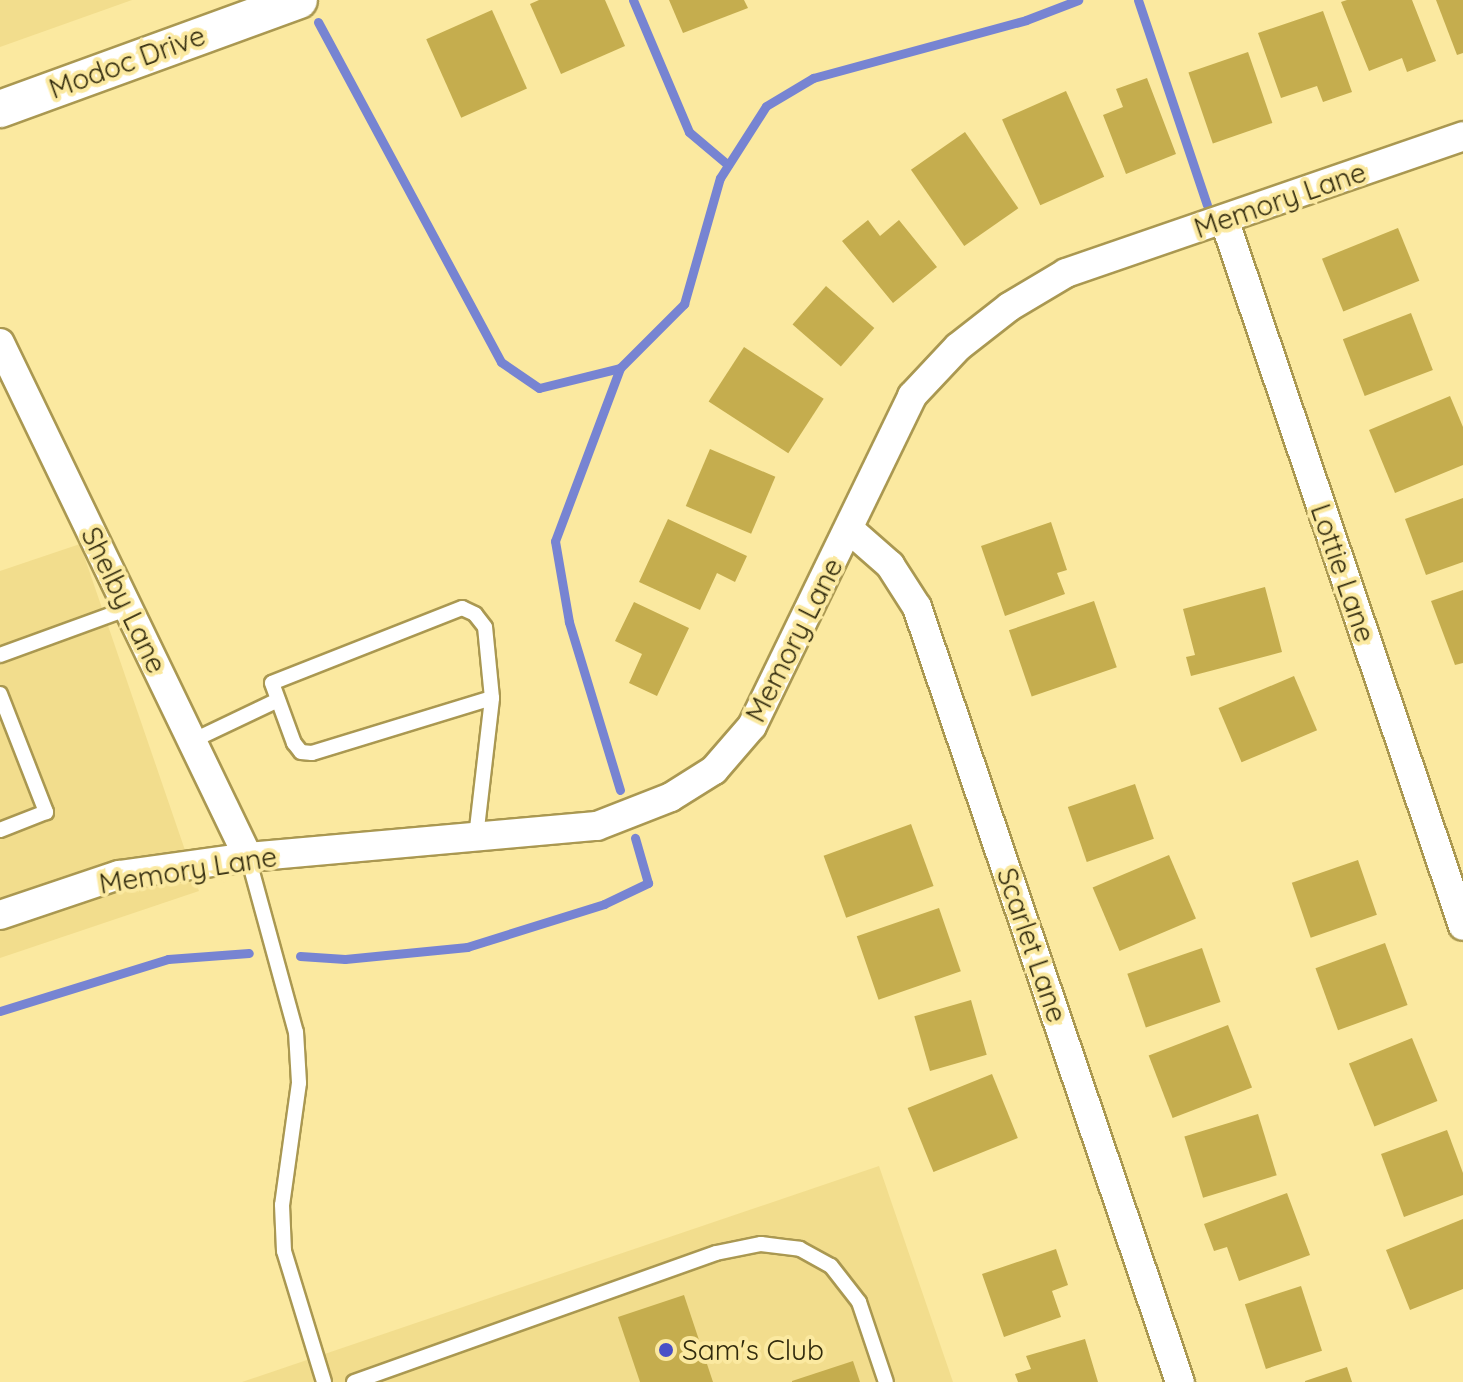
<!DOCTYPE html>
<html>
<head>
<meta charset="utf-8">
<style>
	body { margin:0 }
	#map { position:relative; width:1463px; height:1382px; overflow:hidden; background:#fbe9a0; font-family:Quicksand,sans-serif }
	div>[style] { position:absolute }
	.built>* { inset:0; background:#f2dd8d }
	.stream>* { height:9px; margin:-4.5px; padding:0 4.5px; transform-origin:4.5px; border-radius:4.5px; background:#7784d2 }
	.building>* { inset:0; background:#c5ad4e; transform-origin:0 0 }
	.roads { filter:drop-shadow(2px 0 #aa9851) drop-shadow(-2px 0 #aa9851) drop-shadow(0 2px #aa9851) drop-shadow(0 -2px #aa9851) }
	.service>* { height:14px; margin:-7px; padding:0 7px; transform-origin:7px; border-radius:7px; background:#fff }
	.minor>* { height:28px; margin:-14px; padding:0 14px; transform-origin:14px; border-radius:14px; background:#fff }
	.tertiary>* { height:36px; margin:-18px; padding:0 18px; transform-origin:18px; border-radius:18px; background:#fff }
	.dots>* { width:22px; height:22px; translate:-50% -50%; box-sizing:border-box; border:4px solid #fbe9a0; border-radius:50% }
	span { translate:-50% -50%; white-space:nowrap; text-align:center; line-height:1.15; -webkit-text-stroke:8px #fbe9a0; paint-order:stroke }
	.street-label { font-size:28px; color:#312a0c }
	.poi-label { font-size:28px; color:#312a0c }
	.left { translate:0 -50%; text-align:left }
</style>
</head>
<body>
<div id="map">
	<div class="built">
		<div style="clip-path:polygon(0 0,132px 0,0 47px)"></div>
		<div style="clip-path:polygon(80px 544px,199px 891px,0 958px,0 571px)"></div>
		<div style="clip-path:polygon(879px 1166px,953px 1382px,242px 1382px)"></div>
	</div>
	<div class="stream">
		<div style="left:633px;top:0;width:143px;rotate:67deg"></div>
		<div style="left:689px;top:132px;width:51px;rotate:40.2deg"></div>
		<div style="left:1138px;top:0;width:216px;rotate:71.4deg"></div>
		<div style="left:318px;top:22px;width:386px;rotate:61.7deg"></div>
		<div style="left:501px;top:362px;width:46px;rotate:34.4deg"></div>
		<div style="left:539px;top:388px;width:83px;rotate:-13.9deg"></div>
		<div style="left:620px;top:790px;width:176px;rotate:-106.9deg"></div>
		<div style="left:569px;top:622px;width:82px;rotate:-99.8deg"></div>
		<div style="left:555px;top:541px;width:185px;rotate:-69.4deg"></div>
		<div style="left:620px;top:368px;width:91px;rotate:-45deg"></div>
		<div style="left:684px;top:304px;width:131px;rotate:-74.1deg"></div>
		<div style="left:720px;top:178px;width:85px;rotate:-57.4deg"></div>
		<div style="left:766px;top:106px;width:55px;rotate:-30.8deg"></div>
		<div style="left:813px;top:78px;width:221px;rotate:-15.2deg"></div>
		<div style="left:1026px;top:20px;width:56px;rotate:-21deg"></div>
		<div style="left:300px;top:956px;width:45px;rotate:3.8deg"></div>
		<div style="left:345px;top:959px;width:123px;rotate:-5.6deg"></div>
		<div style="left:467px;top:947px;width:144px;rotate:-17.4deg"></div>
		<div style="left:604px;top:904px;width:49px;rotate:-25.5deg"></div>
		<div style="left:648px;top:883px;width:47px;rotate:-106.1deg"></div>
		<div style="left:0;top:1011px;width:176px;rotate:-17.2deg"></div>
		<div style="left:168px;top:959px;width:81px;rotate:-4.2deg"></div>
	</div>
	<div class="building">
		<div style="clip-path:polygon(539px 0,605px 0,625px 46px,561px 74px,530px 4px)"></div>
		<div style="clip-path:polygon(669px 0,744px 0,748px 8px,683px 33px)"></div>
		<div style="clip-path:polygon(1347px 0,1412px 0,1436px 61px,1407px 72px,1402px 58px,1369px 71px,1341px 2px)"></div>
		<div style="clip-path:polygon(1436px 0,1463px 0,1463px 53px,1457px 55px)"></div>
		<div style="left:492px;top:10px;width:86px;height:72px;rotate:66deg"></div>
		<div style="clip-path:polygon(1323px 11px,1352px 92px,1323px 102px,1317px 86px,1281px 98px,1258px 33px)"></div>
		<div style="left:1248px;top:52px;width:75px;height:63px;rotate:71deg"></div>
		<div style="clip-path:polygon(1147px 78px,1176px 154px,1126px 174px,1103px 115px,1123px 107px,1116px 89px)"></div>
		<div style="left:1066px;top:91px;width:94px;height:70px;rotate:66deg"></div>
		<div style="left:965px;top:132px;width:93px;height:66px;rotate:55deg"></div>
		<div style="clip-path:polygon(868px 220px,880px 236px,899px 220px,937px 267px,893px 303px,842px 241px)"></div>
		<div style="left:1398px;top:228px;width:57px;height:82px;rotate:68deg"></div>
		<div style="left:826px;top:286px;width:64px;height:51px;rotate:41deg"></div>
		<div style="left:1411px;top:313px;width:61px;height:73px;rotate:69deg"></div>
		<div style="left:744px;top:347px;width:95px;height:65px;rotate:33deg"></div>
		<div style="clip-path:polygon(1450px 396px,1463px 427px,1463px 465px,1395px 493px,1369px 430px)"></div>
		<div style="left:710px;top:449px;width:71px;height:62px;rotate:23deg"></div>
		<div style="clip-path:polygon(1463px 498px,1463px 562px,1426px 575px,1405px 519px)"></div>
		<div style="clip-path:polygon(668px 519px,747px 556px,735px 582px,717px 573px,700px 610px,639px 582px)"></div>
		<div style="clip-path:polygon(1051px 522px,1067px 570px,1057px 573px,1065px 594px,1005px 616px,981px 546px)"></div>
		<div style="clip-path:polygon(1265px 587px,1282px 652px,1191px 676px,1186px 657px,1195px 655px,1183px 609px)"></div>
		<div style="clip-path:polygon(1463px 590px,1463px 663px,1455px 665px,1431px 601px)"></div>
		<div style="left:1094px;top:601px;width:70px;height:90px;rotate:71deg"></div>
		<div style="clip-path:polygon(634px 602px,689px 628px,657px 696px,629px 683px,642px 654px,615px 641px)"></div>
		<div style="left:1294px;top:676px;width:59px;height:82px;rotate:67deg"></div>
		<div style="left:1135px;top:784px;width:58px;height:71px;rotate:71deg"></div>
		<div style="left:911px;top:824px;width:66px;height:93px;rotate:70deg"></div>
		<div style="left:1169px;top:855px;width:69px;height:83px;rotate:67deg"></div>
		<div style="left:1358px;top:860px;width:58px;height:70px;rotate:71deg"></div>
		<div style="left:939px;top:908px;width:67px;height:87px;rotate:71deg"></div>
		<div style="left:1385px;top:943px;width:66px;height:74px;rotate:70deg"></div>
		<div style="left:1202px;top:948px;width:57px;height:79px;rotate:71deg"></div>
		<div style="left:971px;top:1000px;width:57px;height:59px;rotate:74deg"></div>
		<div style="left:1228px;top:1025px;width:67px;height:85px;rotate:69deg"></div>
		<div style="left:1412px;top:1038px;width:68px;height:68px;rotate:68deg"></div>
		<div style="left:992px;top:1074px;width:69px;height:91px;rotate:68deg"></div>
		<div style="left:1258px;top:1114px;width:64px;height:77px;rotate:73deg"></div>
		<div style="clip-path:polygon(1447px 1130px,1463px 1173px,1463px 1195px,1404px 1217px,1381px 1154px)"></div>
		<div style="clip-path:polygon(1287px 1193px,1310px 1255px,1239px 1281px,1227px 1247px,1214px 1251px,1204px 1224px)"></div>
		<div style="clip-path:polygon(1463px 1219px,1463px 1289px,1410px 1310px,1386px 1250px)"></div>
		<div style="clip-path:polygon(1056px 1249px,1068px 1285px,1052px 1291px,1061px 1317px,1004px 1337px,982px 1274px)"></div>
		<div style="left:1301px;top:1286px;width:68px;height:59px;rotate:72deg"></div>
		<div style="clip-path:polygon(684px 1295px,713px 1382px,640px 1382px,618px 1317px)"></div>
		<div style="clip-path:polygon(1085px 1339px,1098px 1382px,1018px 1382px,1015px 1374px,1031px 1369px,1026px 1356px)"></div>
		<div style="clip-path:polygon(853px 1361px,860px 1382px,792px 1382px,792px 1381px)"></div>
		<div style="clip-path:polygon(1347px 1367px,1352px 1382px,1305px 1382px,1305px 1381px)"></div>
	</div>
	<div class="roads">
		<div class="service">
			<div style="left:0;top:655px;width:137px;rotate:-20deg"></div>
			<div style="left:0;top:694px;width:127px;rotate:68.7deg"></div>
			<div style="left:46px;top:812px;width:49px;rotate:158.6deg"></div>
			<div style="left:192px;top:741px;width:95px;rotate:-25.5deg"></div>
			<div style="left:476px;top:837px;width:140px;rotate:-83.4deg"></div>
			<div style="left:492px;top:698px;width:71px;rotate:-95.6deg"></div>
			<div style="left:485px;top:627px;width:16px;rotate:-128deg"></div>
			<div style="left:475px;top:614px;width:14px;rotate:-155deg"></div>
			<div style="left:462px;top:608px;width:204px;rotate:158.5deg"></div>
			<div style="left:272px;top:683px;width:64px;rotate:69.9deg"></div>
			<div style="left:294px;top:743px;width:11px;rotate:52deg"></div>
			<div style="left:301px;top:752px;width:11px;rotate:5deg"></div>
			<div style="left:312px;top:753px;width:188px;rotate:-17deg"></div>
			<div style="left:248px;top:857px;width:181px;rotate:74.7deg"></div>
			<div style="left:296px;top:1032px;width:51px;rotate:86.6deg"></div>
			<div style="left:299px;top:1083px;width:123px;rotate:97.9deg"></div>
			<div style="left:282px;top:1205px;width:46px;rotate:87.5deg"></div>
			<div style="left:284px;top:1251px;width:137px;rotate:73deg"></div>
			<div style="left:354px;top:1382px;width:384px;rotate:-19.6deg"></div>
			<div style="left:716px;top:1253px;width:46px;rotate:-11.3deg"></div>
			<div style="left:761px;top:1244px;width:39px;rotate:7deg"></div>
			<div style="left:800px;top:1249px;width:35px;rotate:29deg"></div>
			<div style="left:831px;top:1266px;width:46px;rotate:52.1deg"></div>
			<div style="left:859px;top:1302px;width:84px;rotate:71.4deg"></div>
		</div>
		<div class="minor">
			<div style="left:1224px;top:219px;width:746px;rotate:71.32deg"></div>
			<div style="left:0;top:343px;width:571px;rotate:64.24deg"></div>
			<div style="left:849px;top:529px;width:55px;rotate:41.3deg"></div>
			<div style="left:890px;top:565px;width:50px;rotate:57.3deg"></div>
			<div style="left:917px;top:607px;width:818px;rotate:71.26deg"></div>
			<div style="left:0;top:915px;width:126px;rotate:-18.6deg"></div>
			<div style="left:119px;top:875px;width:130px;rotate:-7.9deg"></div>
			<div style="left:248px;top:857px;width:350px;rotate:-5.1deg"></div>
			<div style="left:597px;top:826px;width:79px;rotate:-21.4deg"></div>
			<div style="left:671px;top:797px;width:51px;rotate:-32.1deg"></div>
			<div style="left:714px;top:770px;width:58px;rotate:-49.2deg"></div>
			<div style="left:752px;top:726px;width:367px;rotate:-64.1deg"></div>
			<div style="left:912px;top:396px;width:67px;rotate:-46.8deg"></div>
			<div style="left:958px;top:347px;width:65px;rotate:-38.1deg"></div>
			<div style="left:1009px;top:307px;width:66px;rotate:-30.8deg"></div>
			<div style="left:1066px;top:273px;width:420px;rotate:-19deg"></div>
		</div>
		<div class="tertiary">
			<div style="left:0;top:109px;width:318px;rotate:-20deg"></div>
		</div>
	</div>
	<div class="dots">
		<div style="left:666px;top:1350px;background:#4a50c6"></div>
	</div>
	<div class="street-label">
		<span style="left:127px;top:62px;rotate:-20deg">Modoc Drive</span>
		<span style="left:1280px;top:200px;rotate:-19deg">Memory Lane</span>
		<span style="left:1343px;top:573px;rotate:71deg">Lottie Lane</span>
		<span style="left:124px;top:600px;rotate:64deg">Shelby Lane</span>
		<span style="left:794px;top:640px;rotate:-63deg">Memory Lane</span>
		<span style="left:188px;top:870px;rotate:-9deg">Memory Lane</span>
		<span style="left:1032px;top:945px;rotate:71deg">Scarlet Lane</span>
	</div>
	<div class="poi-label">
		<span class="left" style="left:682px;top:1350px">Sam's Club</span>
	</div>
</div>
</body>
</html>
